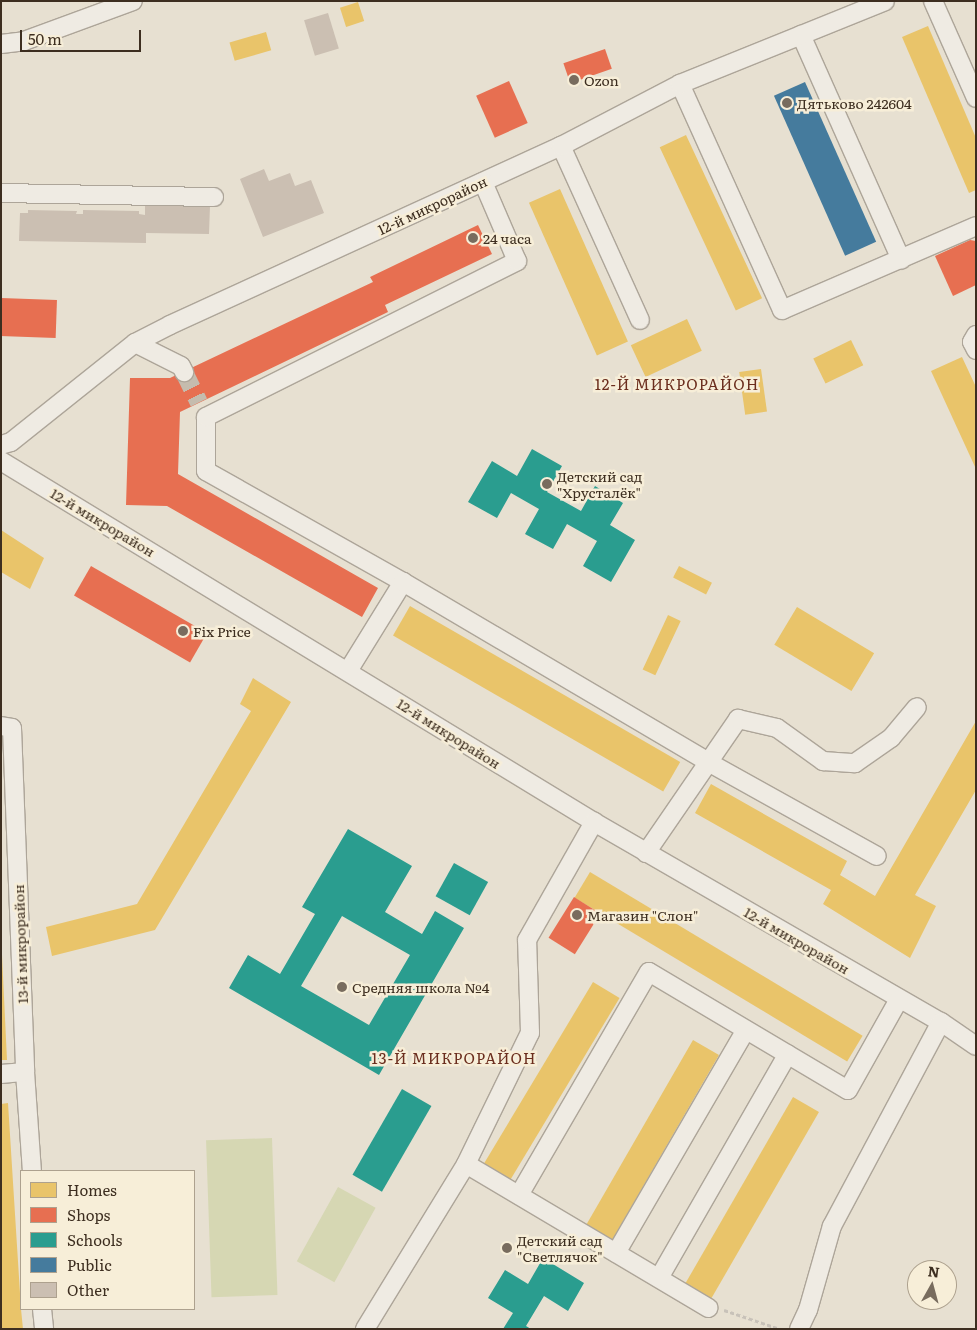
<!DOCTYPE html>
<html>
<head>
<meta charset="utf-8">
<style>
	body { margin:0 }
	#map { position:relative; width:977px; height:1330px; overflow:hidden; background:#e7e0d1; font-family:Literata,serif }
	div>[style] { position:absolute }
	.green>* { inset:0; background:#d6d7b3; transform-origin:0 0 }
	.homes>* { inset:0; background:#e9c46a; transform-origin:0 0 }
	.shops>* { inset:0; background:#e76f51; transform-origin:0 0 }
	.schools>* { inset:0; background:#2a9d8f; transform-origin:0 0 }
	.public>* { inset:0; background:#457b9d; transform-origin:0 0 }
	.building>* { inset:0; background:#cbbfb2; transform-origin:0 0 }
	.minor-tunnel>* { height:18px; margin-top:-9px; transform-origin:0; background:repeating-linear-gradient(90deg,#c5bcae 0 18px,transparent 0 27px) }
	.path>* { height:3px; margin-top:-1.5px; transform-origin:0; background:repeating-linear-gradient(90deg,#c8c2b9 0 4px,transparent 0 6.5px) }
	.roads { filter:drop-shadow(1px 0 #ada599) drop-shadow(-1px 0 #ada599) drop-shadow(0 1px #ada599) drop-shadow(0 -1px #ada599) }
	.minor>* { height:18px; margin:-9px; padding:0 9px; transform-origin:9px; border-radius:9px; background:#efebe3 }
	.dots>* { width:14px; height:14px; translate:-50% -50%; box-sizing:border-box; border:2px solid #f7eed8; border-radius:50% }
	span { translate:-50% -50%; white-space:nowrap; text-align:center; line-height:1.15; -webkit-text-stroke:5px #f7eed8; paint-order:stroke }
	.poi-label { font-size:14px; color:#3d2e20 }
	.left { translate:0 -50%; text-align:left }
	.street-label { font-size:14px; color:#3d2e20 }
	.neighbourhood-label { font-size:15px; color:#6b2e1e; letter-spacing:1px }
	.frame { position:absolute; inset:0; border:2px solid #3d2e20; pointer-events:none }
	.legend { position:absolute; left:20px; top:1170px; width:175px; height:140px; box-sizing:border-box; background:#f7eed8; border:1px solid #ada18e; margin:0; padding:6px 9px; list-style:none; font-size:15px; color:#3d2e20 }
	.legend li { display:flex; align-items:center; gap:10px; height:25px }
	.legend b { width:25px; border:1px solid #ada18e }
	.north { position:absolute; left:907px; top:1260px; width:50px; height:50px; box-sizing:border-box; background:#f7eed8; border:1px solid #ada18e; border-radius:50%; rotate:7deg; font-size:14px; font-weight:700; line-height:20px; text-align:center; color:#3d2e20 }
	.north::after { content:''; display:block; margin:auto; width:18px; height:22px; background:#786c5e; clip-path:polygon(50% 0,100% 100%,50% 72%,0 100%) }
	.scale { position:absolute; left:20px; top:30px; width:121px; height:22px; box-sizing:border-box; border:2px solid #3d2e20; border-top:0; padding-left:6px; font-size:15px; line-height:18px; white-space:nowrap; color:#3d2e20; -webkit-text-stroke:4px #f7eed8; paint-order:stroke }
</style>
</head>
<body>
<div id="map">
	<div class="green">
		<div style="left:272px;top:1138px;width:157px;height:66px;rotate:88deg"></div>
		<div style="left:338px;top:1187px;width:43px;height:85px;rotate:29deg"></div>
	</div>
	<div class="homes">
		<div style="left:358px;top:2px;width:20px;height:19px;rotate:72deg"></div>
		<div style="clip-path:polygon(928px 26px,976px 138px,976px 190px,969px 193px,902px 37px)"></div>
		<div style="left:266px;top:32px;width:19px;height:38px;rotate:74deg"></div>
		<div style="left:686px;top:135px;width:180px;height:29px;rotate:65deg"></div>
		<div style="left:560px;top:189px;width:167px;height:34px;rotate:66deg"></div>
		<div style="left:687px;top:319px;width:35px;height:62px;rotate:65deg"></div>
		<div style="left:851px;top:340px;width:28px;height:42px;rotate:64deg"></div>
		<div style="clip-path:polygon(962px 357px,976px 387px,976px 469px,931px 371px)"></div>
		<div style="left:761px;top:369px;width:43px;height:22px;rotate:82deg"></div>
		<div style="clip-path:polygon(1px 530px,44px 558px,30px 589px,1px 572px)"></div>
		<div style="left:679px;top:566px;width:37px;height:13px;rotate:27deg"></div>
		<div style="left:410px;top:606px;width:312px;height:34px;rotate:30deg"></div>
		<div style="left:797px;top:607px;width:90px;height:44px;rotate:31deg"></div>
		<div style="left:668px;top:615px;width:14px;height:60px;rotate:25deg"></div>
		<div style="clip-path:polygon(253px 678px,291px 702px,155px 930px,52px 956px,46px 927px,137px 904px,251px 711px,240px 704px)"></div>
		<div style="clip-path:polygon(976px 721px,976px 790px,915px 895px,936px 906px,910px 958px,823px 904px,831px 890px,695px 813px,711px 784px,847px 861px,840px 875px,875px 896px)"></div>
		<div style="left:590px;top:872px;width:318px;height:30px;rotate:31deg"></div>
		<div style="clip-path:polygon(1px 934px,7px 1060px,1px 1060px)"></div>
		<div style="left:593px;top:982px;width:31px;height:214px;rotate:31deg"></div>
		<div style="left:693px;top:1040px;width:30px;height:216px;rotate:30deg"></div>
		<div style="left:793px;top:1097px;width:30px;height:216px;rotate:30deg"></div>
		<div style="clip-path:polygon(8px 1103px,21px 1309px,23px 1329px,1px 1329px,1px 1104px)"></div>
	</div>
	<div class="shops">
		<div style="left:605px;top:49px;width:21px;height:44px;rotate:71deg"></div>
		<div style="left:509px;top:81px;width:46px;height:36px;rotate:66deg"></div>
		<div style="clip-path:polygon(478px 225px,492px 254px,385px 305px,388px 312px,180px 412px,178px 474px,378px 588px,362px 617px,167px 506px,126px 505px,130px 378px,170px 378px,373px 282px,370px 277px)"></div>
		<div style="clip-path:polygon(970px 240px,976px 241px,976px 285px,953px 296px,935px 256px)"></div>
		<div style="left:1px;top:298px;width:56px;height:38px;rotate:2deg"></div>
		<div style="left:91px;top:566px;width:134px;height:34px;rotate:30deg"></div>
		<div style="left:574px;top:897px;width:31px;height:48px;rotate:32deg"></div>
	</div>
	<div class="schools">
		<div style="clip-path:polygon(532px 449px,562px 466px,547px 492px,581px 511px,595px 486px,623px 503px,610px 525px,635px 540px,611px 582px,583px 566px,597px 541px,567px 524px,553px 549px,525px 534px,539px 509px,511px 493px,497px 518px,468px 502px,492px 461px,517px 476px)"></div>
		<div style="clip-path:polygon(evenodd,348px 829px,412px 866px,385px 912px,422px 934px,435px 911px,464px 928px,379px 1075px,229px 988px,248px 955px,280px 974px,315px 914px,302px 907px,348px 829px,342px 916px,410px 955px,369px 1025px,301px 986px,342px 916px)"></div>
		<div style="left:454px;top:863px;width:39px;height:38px;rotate:29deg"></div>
		<div style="left:402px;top:1089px;width:34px;height:99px;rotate:30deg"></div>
		<div style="clip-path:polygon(543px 1258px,584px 1283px,568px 1311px,544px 1296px,526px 1326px,531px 1329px,503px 1329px,513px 1313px,488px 1298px,505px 1270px,528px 1284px)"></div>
	</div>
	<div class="public">
		<div style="left:805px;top:82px;width:175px;height:34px;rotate:66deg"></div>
	</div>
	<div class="building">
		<div style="left:328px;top:13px;width:37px;height:25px;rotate:73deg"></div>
		<div style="clip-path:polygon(264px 169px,269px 181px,290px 173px,295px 186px,311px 180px,324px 213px,263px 237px,240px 179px)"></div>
		<div style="clip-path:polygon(153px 202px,202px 203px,202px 206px,210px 206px,209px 234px,146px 233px,146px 243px,19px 241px,20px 213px,28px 213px,28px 210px,77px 211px,76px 214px,83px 214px,83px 210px,139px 211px,139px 214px,145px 215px,145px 206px,154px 206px)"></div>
	</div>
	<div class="minor-tunnel">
		<div style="left:184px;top:372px;width:34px;rotate:64deg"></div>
	</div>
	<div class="path">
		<div style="left:724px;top:1310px;width:59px;rotate:18.7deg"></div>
	</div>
	<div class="roads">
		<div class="minor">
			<div style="left:933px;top:1px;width:106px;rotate:66.1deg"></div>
			<div style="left:801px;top:35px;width:246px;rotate:66deg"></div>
			<div style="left:1px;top:44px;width:23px;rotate:-7deg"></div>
			<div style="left:24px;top:41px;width:116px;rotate:-20.2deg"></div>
			<div style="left:680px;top:84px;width:248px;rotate:65.7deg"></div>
			<div style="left:782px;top:310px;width:211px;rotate:-23.4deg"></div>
			<div style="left:561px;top:146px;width:191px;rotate:65.6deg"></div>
			<div style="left:1px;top:193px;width:213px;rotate:1.1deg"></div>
			<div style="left:976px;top:335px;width:8px;rotate:120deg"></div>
			<div style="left:972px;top:342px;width:9px;rotate:63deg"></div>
			<div style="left:135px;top:343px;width:51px;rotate:26.6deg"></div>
			<div style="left:181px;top:366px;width:7px;rotate:63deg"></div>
			<div style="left:1px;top:445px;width:10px;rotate:-17deg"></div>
			<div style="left:11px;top:442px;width:159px;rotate:-38.6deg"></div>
			<div style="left:135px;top:343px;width:39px;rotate:-27deg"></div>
			<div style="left:170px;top:325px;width:430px;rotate:-24.6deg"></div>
			<div style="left:561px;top:146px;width:134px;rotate:-27.5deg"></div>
			<div style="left:680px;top:84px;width:221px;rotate:-22deg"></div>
			<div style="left:1px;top:461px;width:694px;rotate:31.33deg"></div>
			<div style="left:594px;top:822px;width:401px;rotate:30deg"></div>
			<div style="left:941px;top:1022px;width:42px;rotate:34.4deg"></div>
			<div style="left:403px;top:582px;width:226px;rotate:-150.6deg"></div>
			<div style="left:206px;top:471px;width:54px;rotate:-90deg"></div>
			<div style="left:206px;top:417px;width:348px;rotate:-26.6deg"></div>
			<div style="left:517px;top:261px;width:86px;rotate:-113.3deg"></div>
			<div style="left:348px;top:671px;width:105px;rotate:-58.3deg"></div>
			<div style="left:403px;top:582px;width:354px;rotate:30.5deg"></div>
			<div style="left:708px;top:762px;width:193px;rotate:29.1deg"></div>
			<div style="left:1px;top:726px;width:11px;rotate:10deg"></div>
			<div style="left:12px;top:728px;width:344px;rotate:87.8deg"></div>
			<div style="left:25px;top:1072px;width:99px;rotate:86deg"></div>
			<div style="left:646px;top:853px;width:163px;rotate:-55.5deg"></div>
			<div style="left:738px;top:719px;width:40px;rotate:13deg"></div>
			<div style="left:777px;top:728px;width:57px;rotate:35.7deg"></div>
			<div style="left:823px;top:761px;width:32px;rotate:4deg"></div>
			<div style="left:855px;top:763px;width:44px;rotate:-34.8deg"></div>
			<div style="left:891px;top:738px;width:40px;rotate:-50deg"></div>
			<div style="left:1px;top:1074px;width:24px;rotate:-5deg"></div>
			<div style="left:466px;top:1164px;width:282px;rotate:30.7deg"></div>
			<div style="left:519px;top:1195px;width:258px;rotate:-59.8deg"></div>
			<div style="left:649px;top:972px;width:231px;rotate:30.7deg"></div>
			<div style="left:848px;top:1090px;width:104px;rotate:-60.7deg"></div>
			<div style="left:616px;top:1253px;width:258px;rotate:-59.8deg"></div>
			<div style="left:659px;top:1278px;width:258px;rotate:-60.1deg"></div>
			<div style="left:42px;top:1309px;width:20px;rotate:84deg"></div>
			<div style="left:365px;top:1329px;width:193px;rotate:-58.5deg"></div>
			<div style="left:466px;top:1164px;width:146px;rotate:-64deg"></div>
			<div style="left:530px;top:1033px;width:93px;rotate:-91.8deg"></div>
			<div style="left:527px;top:940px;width:136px;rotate:-60.4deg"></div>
			<div style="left:799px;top:1329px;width:21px;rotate:-65deg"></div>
			<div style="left:808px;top:1310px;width:87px;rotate:-74.1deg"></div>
			<div style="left:832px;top:1226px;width:231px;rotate:-61.9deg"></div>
		</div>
	</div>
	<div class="dots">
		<div style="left:574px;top:80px;background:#786c5e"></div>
		<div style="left:787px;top:103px;background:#786c5e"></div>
		<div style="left:473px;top:238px;background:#786c5e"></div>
		<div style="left:547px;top:484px;background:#786c5e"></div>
		<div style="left:183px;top:631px;background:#786c5e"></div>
		<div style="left:577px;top:915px;background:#786c5e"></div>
		<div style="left:342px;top:987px;background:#786c5e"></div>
		<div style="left:507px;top:1248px;background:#786c5e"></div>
	</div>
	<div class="poi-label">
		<span class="left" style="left:584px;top:80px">Ozon</span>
		<span class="left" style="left:797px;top:103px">Дятьково 242604</span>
		<span class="left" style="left:483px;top:238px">24 часа</span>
		<span class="left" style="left:557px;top:484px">Детский сад<br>"Хрусталёк"</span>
		<span class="left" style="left:193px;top:631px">Fix Price</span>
		<span class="left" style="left:587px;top:915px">Магазин "Слон"</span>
		<span class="left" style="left:352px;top:987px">Средняя школа №4</span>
		<span class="left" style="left:517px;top:1248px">Детский сад<br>"Светлячок"</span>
	</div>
	<div class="street-label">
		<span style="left:432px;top:205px;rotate:-25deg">12-й микрорайон</span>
		<span style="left:103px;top:522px;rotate:31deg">12-й микрорайон</span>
		<span style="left:449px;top:733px;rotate:32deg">12-й микрорайон</span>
		<span style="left:797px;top:940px;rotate:30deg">12-й микрорайон</span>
		<span style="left:20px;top:944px;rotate:-92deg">13-й микрорайон</span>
	</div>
	<div class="neighbourhood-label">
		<span style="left:677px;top:384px">12-Й МИКРОРАЙОН</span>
		<span style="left:454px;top:1058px">13-Й МИКРОРАЙОН</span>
	</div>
	<div class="frame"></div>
	<ul class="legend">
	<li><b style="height:14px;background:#e9c46a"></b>Homes</li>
	<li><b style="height:14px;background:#e76f51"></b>Shops</li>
	<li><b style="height:14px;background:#2a9d8f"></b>Schools</li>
	<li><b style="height:14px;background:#457b9d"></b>Public</li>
	<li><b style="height:14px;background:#cbbfb2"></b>Other</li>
	</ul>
	<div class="north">N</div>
	<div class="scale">50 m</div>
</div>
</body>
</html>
